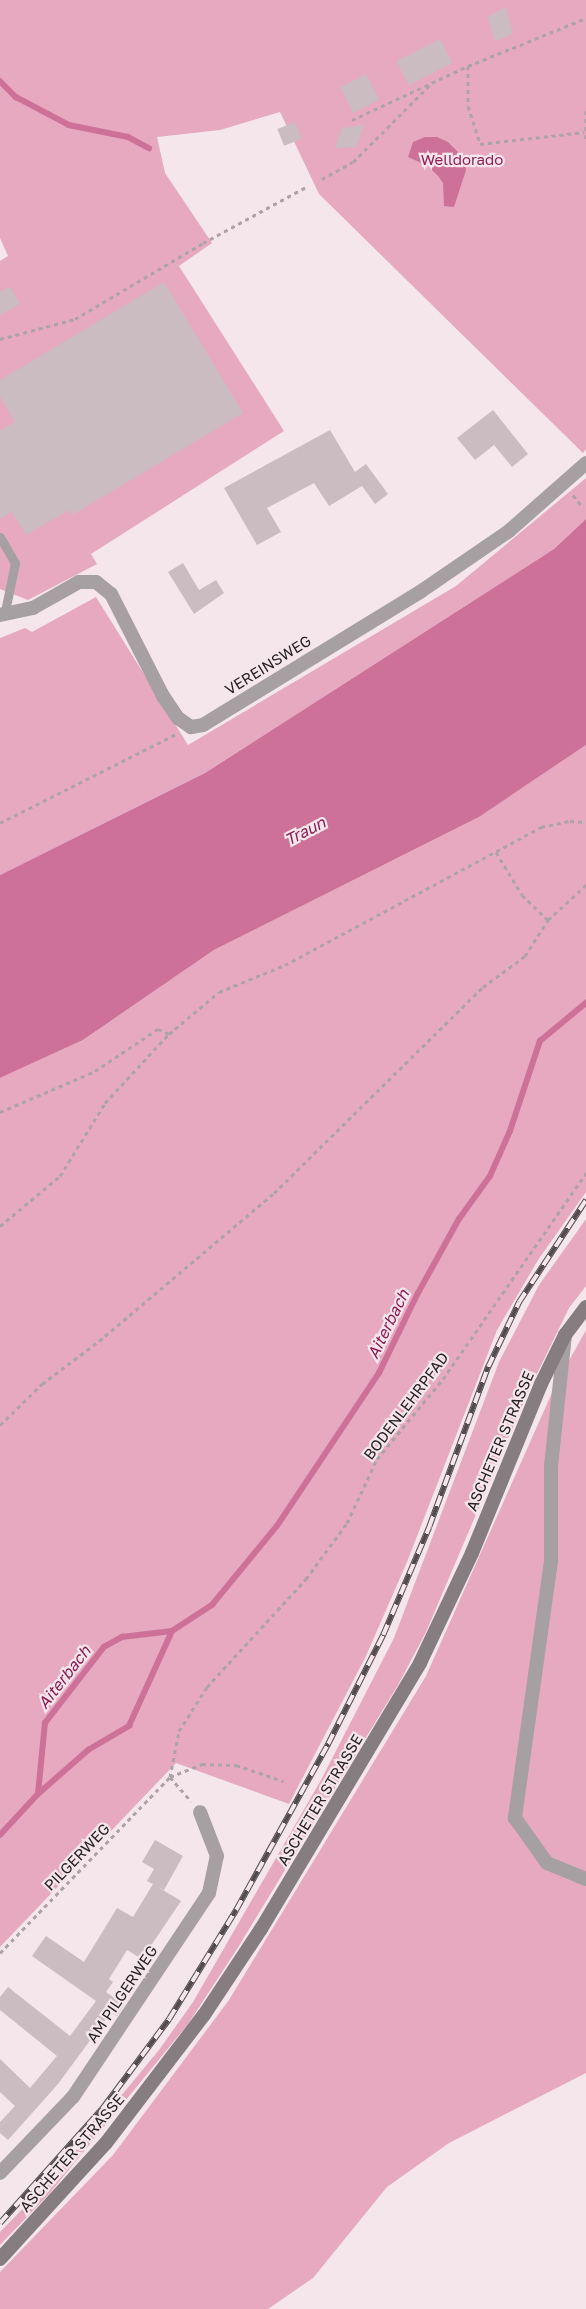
<!DOCTYPE html>
<html>
<head>
<meta charset="utf-8">
<style>
	body { margin:0 }
	#map { position:relative; width:586px; height:2309px; overflow:hidden; background:#f4e6eb; font-family:"Golos Text",sans-serif }
	div>[style] { position:absolute }
	.green>* { inset:0; background:#e6a9c0 }
	.water>* { inset:0; background:#ce7198 }
	.stream>* { height:5.5px; margin:-2.75px; padding:0 2.75px; transform-origin:2.75px; border-radius:2.75px; background:#ce7198 }
	.building>* { inset:0; background:#cabcc1; transform-origin:0 0 }
	.path>* { height:3px; margin-top:-1.5px; transform-origin:0; background:repeating-linear-gradient(90deg,#ada2a6 0 4px,transparent 0 8px) }
	.service>* { height:9px; margin:-4.5px; padding:0 4.5px; transform-origin:4.5px; border-radius:4.5px; background:#a6a0a2 }
	.minor>* { height:14px; margin:-7px; padding:0 7px; transform-origin:7px; border-radius:7px; background:#a6a0a2 }
	.secondary>* { height:14px; margin:-7px; padding:0 7px; transform-origin:7px; border-radius:7px; background:#867d80 }
	.rail>* { height:5.5px; margin-top:-2.75px; transform-origin:0; background:repeating-linear-gradient(90deg,#f4e6eb 0 11px,#534c4f 0 22px); box-sizing:border-box; border-block:1px solid #534c4f }
	span { translate:-50% -50%; white-space:nowrap; text-align:center; line-height:1.15; -webkit-text-stroke:4.5px #f4e6eb; paint-order:stroke }
	.park-label { font-size:15px; color:#901f58 }
	.street-label { font-size:15px; color:#272224 }
	.water-label { font-size:16px; color:#8b1a55; font-style:italic }
</style>
</head>
<body>
<div id="map">
	<div class="green">
		<div style="clip-path:polygon(0 0,586px 0,586px 449px,583px 453px,319px 194px,280px 112px,220px 130px,157px 137px,165px 173px,212px 243px,179px 266px,284px 431px,91px 554px,97px 564px,28px 600px,0 589px,0 261px,8px 256px,0 238px)"></div>
		<div style="clip-path:polygon(586px 478px,586px 519px,554px 549px,205px 773px,0 875px,0 638px,25px 628px,32px 632px,96px 597px,188px 745px,456px 586px)"></div>
		<div style="clip-path:polygon(586px 745px,586px 1192px,538px 1260px,497px 1330px,407px 1562px,366px 1656px,289px 1804px,176px 1763px,0 1947px,0 1078px,83px 1040px,214px 950px,479px 817px)"></div>
		<div style="clip-path:polygon(586px 1219px,586px 1286px,569px 1308px,528px 1392px,426px 1632px,398px 1685px,237px 1949px,188px 2024px,49px 2194px,0 2245px,0 2232px,52px 2179px,159px 2050px,193px 2002px,321px 1780px,394px 1638px,499px 1362px,539px 1285px)"></div>
		<div style="clip-path:polygon(586px 1330px,586px 2073px,449px 2143px,387px 2187px,313px 2278px,268px 2309px,0 2309px,0 2272px,113px 2155px,229px 2000px,426px 1676px,555px 1386px)"></div>
	</div>
	<div class="water">
		<div style="clip-path:polygon(425px 137px,437px 137px,448px 142px,464px 158px,466px 170px,454px 207px,444px 206px,443px 183px,438px 176px,428px 166px,408px 157px,413px 142px)"></div>
		<div style="clip-path:polygon(586px 519px,586px 745px,479px 817px,214px 950px,83px 1040px,0 1078px,0 875px,205px 773px,554px 549px)"></div>
	</div>
	<div class="stream">
		<div style="left:0;top:81px;width:23px;rotate:45deg"></div>
		<div style="left:16px;top:97px;width:60px;rotate:27.8deg"></div>
		<div style="left:69px;top:125px;width:60px;rotate:11.5deg"></div>
		<div style="left:128px;top:137px;width:24px;rotate:28deg"></div>
		<div style="left:38px;top:1794px;width:71px;rotate:-84.4deg"></div>
		<div style="left:45px;top:1723px;width:96px;rotate:-52.2deg"></div>
		<div style="left:104px;top:1647px;width:21px;rotate:-29deg"></div>
		<div style="left:122px;top:1637px;width:50px;rotate:-6.8deg"></div>
		<div style="left:0;top:1835px;width:56px;rotate:-47.2deg"></div>
		<div style="left:38px;top:1794px;width:67px;rotate:-41.3deg"></div>
		<div style="left:88px;top:1750px;width:48px;rotate:-30.3deg"></div>
		<div style="left:129px;top:1726px;width:104px;rotate:-65.6deg"></div>
		<div style="left:172px;top:1631px;width:48px;rotate:-33deg"></div>
		<div style="left:212px;top:1605px;width:102px;rotate:-50.6deg"></div>
		<div style="left:277px;top:1526px;width:184px;rotate:-56.3deg"></div>
		<div style="left:379px;top:1373px;width:87px;rotate:-64deg"></div>
		<div style="left:417px;top:1295px;width:87px;rotate:-61.1deg"></div>
		<div style="left:459px;top:1219px;width:53px;rotate:-54.2deg"></div>
		<div style="left:490px;top:1176px;width:49px;rotate:-66deg"></div>
		<div style="left:510px;top:1131px;width:95px;rotate:-71.6deg"></div>
		<div style="left:540px;top:1041px;width:60px;rotate:-39.6deg"></div>
	</div>
	<div class="building">
		<div style="clip-path:polygon(506px 7px,513px 34px,495px 41px,488px 16px)"></div>
		<div style="left:440px;top:39px;width:27px;height:49px;rotate:63deg"></div>
		<div style="left:366px;top:74px;width:29px;height:29px;rotate:63deg"></div>
		<div style="left:295px;top:122px;width:18px;height:19px;rotate:68deg"></div>
		<div style="clip-path:polygon(364px 125px,356px 147px,335px 148px,342px 128px)"></div>
		<div style="clip-path:polygon(164px 282px,243px 413px,72px 515px,69px 510px,26px 535px,12px 512px,0 519px,0 431px,15px 422px,0 396px,0 380px)"></div>
		<div style="clip-path:polygon(10px 287px,20px 304px,0 315px,0 292px)"></div>
		<div style="clip-path:polygon(493px 410px,528px 454px,512px 467px,494px 445px,475px 460px,457px 438px)"></div>
		<div style="clip-path:polygon(330px 430px,355px 472px,366px 464px,388px 494px,375px 504px,362px 486px,329px 506px,314px 483px,267px 508px,281px 532px,257px 545px,224px 488px)"></div>
		<div style="clip-path:polygon(183px 563px,199px 590px,216px 580px,224px 593px,194px 614px,168px 572px)"></div>
		<div style="clip-path:polygon(155px 1840px,183px 1856px,164px 1890px,158px 1887px,181px 1901px,142px 1959px,127px 1950px,109px 1979px,113px 1982px,106px 1992px,124px 2005px,117px 2016px,111px 2012px,58px 2084px,8px 2140px,0 2133px,0 2122px,15px 2106px,0 2092px,0 2059px,30px 2088px,57px 2056px,0 2010px,0 1997px,8px 1987px,70px 2036px,96px 2001px,32px 1956px,46px 1936px,84px 1962px,117px 1908px,133px 1917px,153px 1884px,147px 1881px,154px 1869px,142px 1862px)"></div>
	</div>
	<div class="path">
		<div style="left:468px;top:66px;width:40px;rotate:90deg"></div>
		<div style="left:468px;top:106px;width:40px;rotate:72deg"></div>
		<div style="left:480px;top:144px;width:105px;rotate:-6.6deg"></div>
		<div style="left:586px;top:111px;width:28px;rotate:90deg"></div>
		<div style="left:352px;top:120px;width:128px;rotate:-25deg"></div>
		<div style="left:468px;top:66px;width:127px;rotate:-22.1deg"></div>
		<div style="left:322px;top:179px;width:35px;rotate:-29deg"></div>
		<div style="left:353px;top:162px;width:112px;rotate:-45deg"></div>
		<div style="left:0;top:339px;width:78px;rotate:-14.9deg"></div>
		<div style="left:75px;top:319px;width:149px;rotate:-30.7deg"></div>
		<div style="left:203px;top:243px;width:117px;rotate:-28.5deg"></div>
		<div style="left:573px;top:495px;width:14px;rotate:51deg"></div>
		<div style="left:0;top:823px;width:197px;rotate:-26.8deg"></div>
		<div style="left:496px;top:852px;width:50px;rotate:58.8deg"></div>
		<div style="left:522px;top:895px;width:36px;rotate:44deg"></div>
		<div style="left:0;top:1112px;width:103px;rotate:-23.3deg"></div>
		<div style="left:95px;top:1071px;width:76px;rotate:-33.7deg"></div>
		<div style="left:158px;top:1029px;width:12px;rotate:24deg"></div>
		<div style="left:169px;top:1034px;width:65px;rotate:-40deg"></div>
		<div style="left:219px;top:992px;width:71px;rotate:-22.2deg"></div>
		<div style="left:285px;top:965px;width:291px;rotate:-28.3deg"></div>
		<div style="left:541px;top:827px;width:30px;rotate:-12deg"></div>
		<div style="left:570px;top:821px;width:16px;rotate:4deg"></div>
		<div style="left:0;top:1226px;width:78px;rotate:-39.8deg"></div>
		<div style="left:60px;top:1176px;width:86px;rotate:-58.3deg"></div>
		<div style="left:105px;top:1103px;width:94px;rotate:-47.2deg"></div>
		<div style="left:0;top:1425px;width:59px;rotate:-44.3deg"></div>
		<div style="left:42px;top:1384px;width:71px;rotate:-37deg"></div>
		<div style="left:99px;top:1341px;width:229px;rotate:-40.2deg"></div>
		<div style="left:274px;top:1193px;width:293px;rotate:-44.6deg"></div>
		<div style="left:483px;top:987px;width:52px;rotate:-36.4deg"></div>
		<div style="left:525px;top:956px;width:43px;rotate:-57.4deg"></div>
		<div style="left:548px;top:920px;width:52px;rotate:-42.6deg"></div>
		<div style="left:170px;top:1777px;width:47px;rotate:-78.9deg"></div>
		<div style="left:179px;top:1731px;width:52px;rotate:-57.5deg"></div>
		<div style="left:207px;top:1687px;width:147px;rotate:-47.5deg"></div>
		<div style="left:306px;top:1579px;width:69px;rotate:-53.8deg"></div>
		<div style="left:347px;top:1523px;width:71px;rotate:-64.9deg"></div>
		<div style="left:377px;top:1459px;width:104px;rotate:-50.5deg"></div>
		<div style="left:443px;top:1379px;width:251px;rotate:-55.2deg"></div>
		<div style="left:170px;top:1777px;width:32px;rotate:49deg"></div>
		<div style="left:0;top:1953px;width:245px;rotate:-46deg"></div>
		<div style="left:170px;top:1777px;width:35px;rotate:-22deg"></div>
		<div style="left:202px;top:1764px;width:34px;rotate:2deg"></div>
		<div style="left:236px;top:1765px;width:50px;rotate:18.8deg"></div>
	</div>
	<div class="service">
		<div style="left:0;top:537px;width:30px;rotate:60deg"></div>
		<div style="left:15px;top:563px;width:54px;rotate:101.7deg"></div>
	</div>
	<div class="minor">
		<div style="left:0;top:615px;width:34px;rotate:-12deg"></div>
		<div style="left:33px;top:608px;width:53px;rotate:-29.5deg"></div>
		<div style="left:79px;top:582px;width:17px"></div>
		<div style="left:96px;top:582px;width:19px;rotate:39deg"></div>
		<div style="left:111px;top:594px;width:114px;rotate:63deg"></div>
		<div style="left:163px;top:696px;width:27px;rotate:56deg"></div>
		<div style="left:178px;top:718px;width:16px;rotate:35deg"></div>
		<div style="left:191px;top:727px;width:12px;rotate:-9deg"></div>
		<div style="left:203px;top:725px;width:255px;rotate:-31.5deg"></div>
		<div style="left:420px;top:592px;width:108px;rotate:-34.4deg"></div>
		<div style="left:509px;top:531px;width:103px;rotate:-41.4deg"></div>
		<div style="left:565px;top:1335px;width:131px;rotate:96.1deg"></div>
		<div style="left:551px;top:1465px;width:96px;rotate:90deg"></div>
		<div style="left:551px;top:1561px;width:260px;rotate:98deg"></div>
		<div style="left:515px;top:1818px;width:55px;rotate:54.6deg"></div>
		<div style="left:547px;top:1863px;width:42px;rotate:22.3deg"></div>
		<div style="left:0;top:2173px;width:105px;rotate:-46.2deg"></div>
		<div style="left:73px;top:2097px;width:245px;rotate:-56.3deg"></div>
		<div style="left:209px;top:1893px;width:38px;rotate:-78deg"></div>
		<div style="left:217px;top:1856px;width:47px;rotate:-111.1deg"></div>
	</div>
	<div class="secondary">
		<div style="left:0;top:2259px;width:157px;rotate:-47.6deg"></div>
		<div style="left:106px;top:2143px;width:161px;rotate:-52.6deg"></div>
		<div style="left:204px;top:2015px;width:103px;rotate:-56.5deg"></div>
		<div style="left:261px;top:1929px;width:310px;rotate:-59.1deg"></div>
		<div style="left:420px;top:1663px;width:122px;rotate:-64.7deg"></div>
		<div style="left:472px;top:1553px;width:183px;rotate:-67.8deg"></div>
		<div style="left:541px;top:1384px;width:55px;rotate:-63.9deg"></div>
		<div style="left:565px;top:1335px;width:35px;rotate:-53deg"></div>
	</div>
	<div class="rail">
		<div style="left:0;top:2223px;width:153px;rotate:-48.2deg"></div>
		<div style="left:102px;top:2109px;width:112px;rotate:-53.3deg"></div>
		<div style="left:169px;top:2019px;width:128px;rotate:-58.4deg"></div>
		<div style="left:236px;top:1910px;width:190px;rotate:-61deg"></div>
		<div style="left:328px;top:1744px;width:122px;rotate:-63.2deg"></div>
		<div style="left:383px;top:1635px;width:117px;rotate:-66.9deg"></div>
		<div style="left:429px;top:1527px;width:171px;rotate:-69.8deg"></div>
		<div style="left:488px;top:1367px;width:72px;rotate:-64.5deg"></div>
		<div style="left:519px;top:1302px;width:122px;rotate:-56.7deg"></div>
	</div>
	<div class="park-label">
		<span style="left:462px;top:160px">Welldorado</span>
	</div>
	<div class="street-label">
		<span style="left:268px;top:665px;rotate:-32deg">VEREINSWEG</span>
		<span style="left:406px;top:1406px;rotate:-53deg">BODENLEHRPFAD</span>
		<span style="left:500px;top:1441px;rotate:-67deg">ASCHETER STRASSE</span>
		<span style="left:320px;top:1800px;rotate:-59deg">ASCHETER STRASSE</span>
		<span style="left:77px;top:1857px;rotate:-46deg">PILGERWEG</span>
		<span style="left:122px;top:1994px;rotate:-56deg">AM PILGERWEG</span>
		<span style="left:72px;top:2153px;rotate:-49deg">ASCHETER STRASSE</span>
	</div>
	<div class="water-label">
		<span style="left:305px;top:831px;rotate:-27deg">Traun</span>
		<span style="left:388px;top:1324px;rotate:-64deg">Aiterbach</span>
		<span style="left:64px;top:1677px;rotate:-52deg">Aiterbach</span>
	</div>
</div>
</body>
</html>
